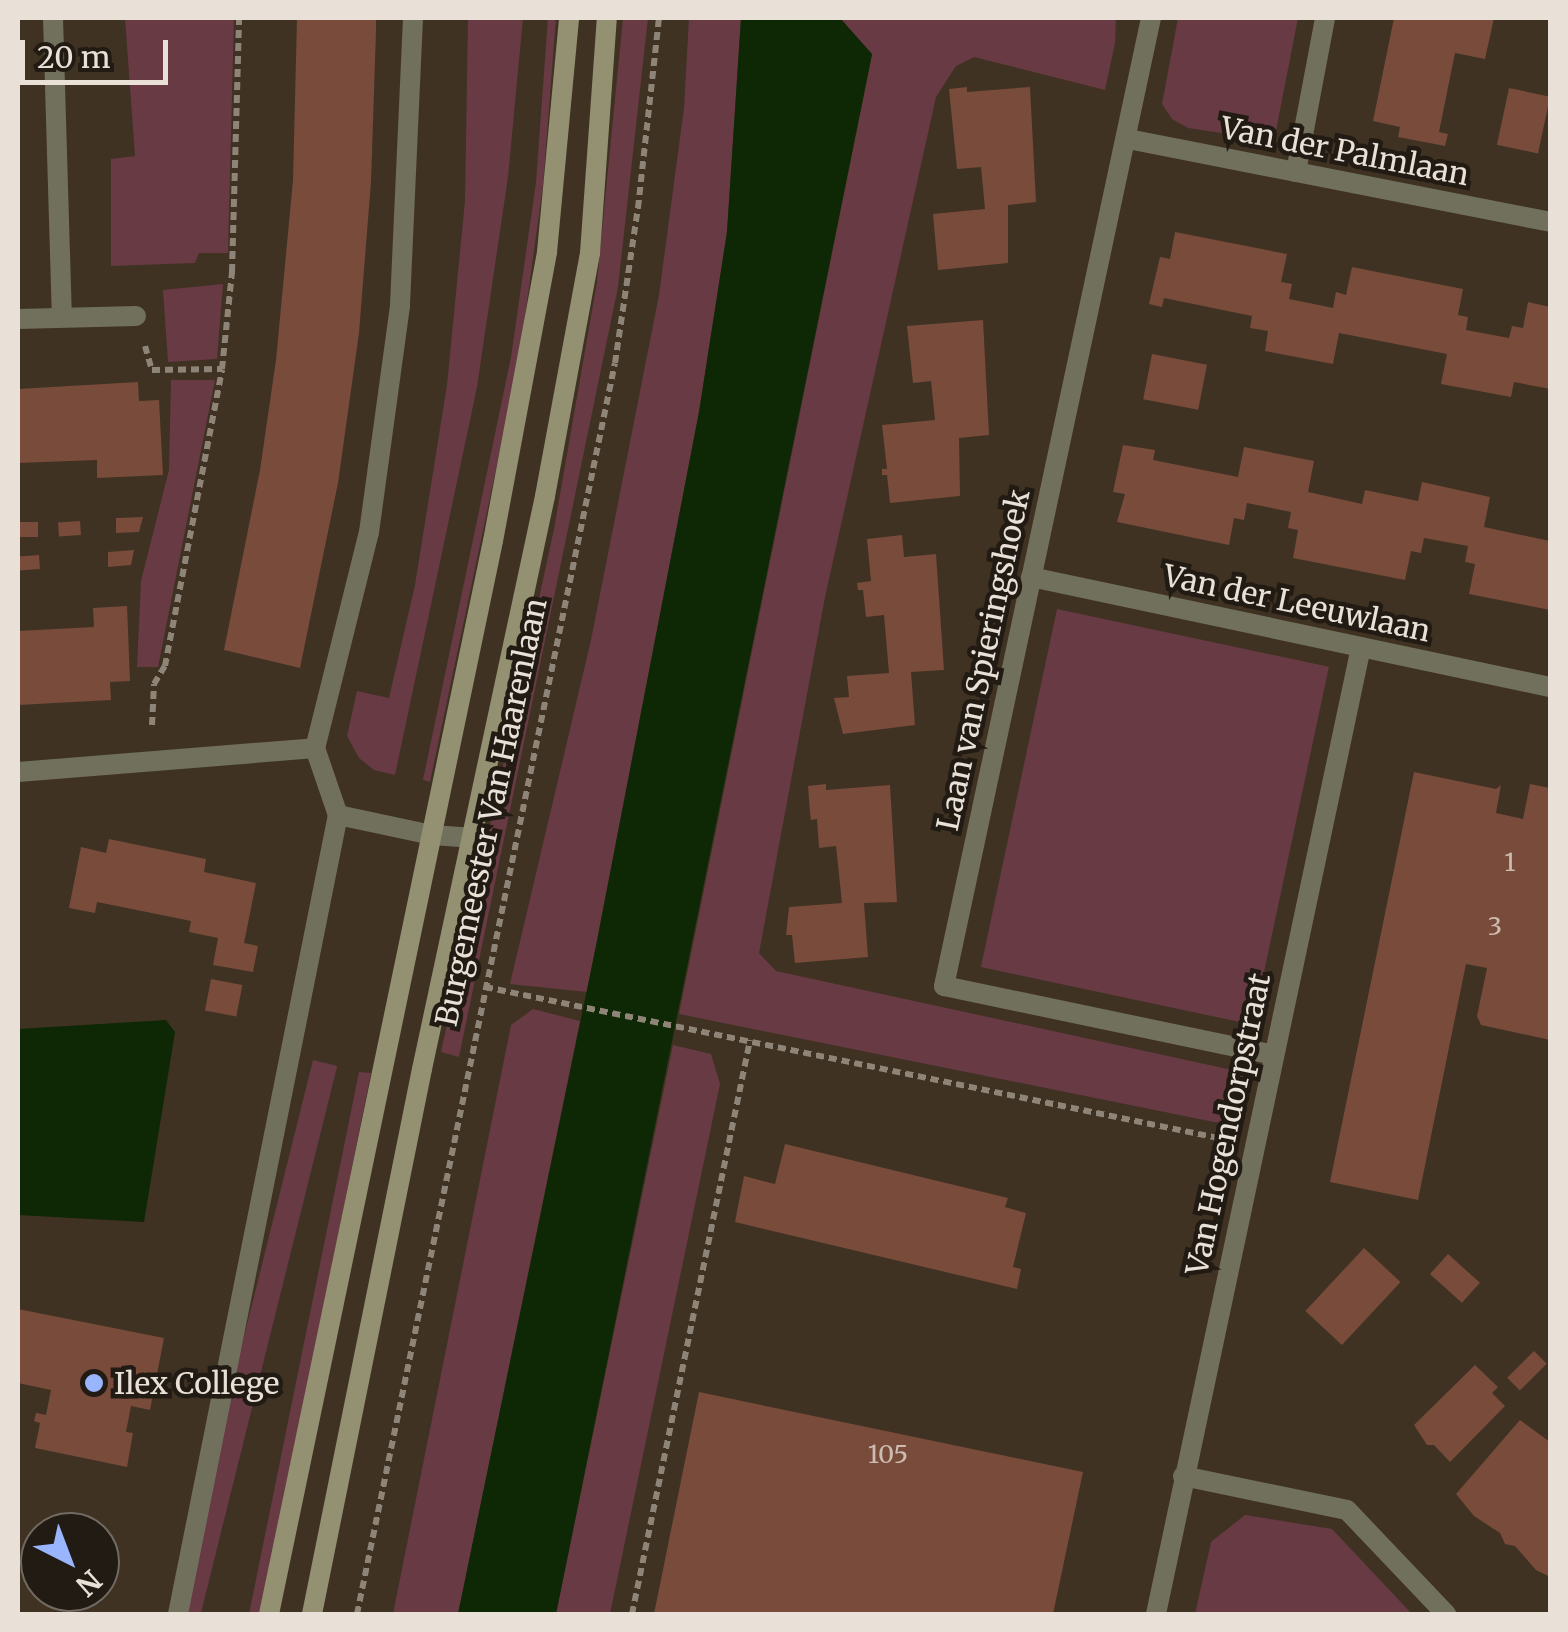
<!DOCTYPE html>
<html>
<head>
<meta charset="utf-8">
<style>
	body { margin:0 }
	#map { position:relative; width:1568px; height:1632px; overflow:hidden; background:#3f3222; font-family:Merriweather,serif }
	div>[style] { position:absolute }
	.green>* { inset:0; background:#683a44; transform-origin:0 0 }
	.water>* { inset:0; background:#0e2704 }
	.building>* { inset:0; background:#784b3b; transform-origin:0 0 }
	.path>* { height:6px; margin-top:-3px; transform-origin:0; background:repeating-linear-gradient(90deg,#8e8477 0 8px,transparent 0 13px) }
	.minor>* { height:20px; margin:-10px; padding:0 10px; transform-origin:10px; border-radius:10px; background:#71705c }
	.secondary>* { height:20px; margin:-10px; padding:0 10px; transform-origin:10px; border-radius:10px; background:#939171 }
	.dots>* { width:28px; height:28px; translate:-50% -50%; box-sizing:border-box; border:5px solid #211b14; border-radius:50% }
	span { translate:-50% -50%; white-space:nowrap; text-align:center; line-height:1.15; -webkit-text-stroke:9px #211b14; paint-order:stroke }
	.number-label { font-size:25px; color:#cdbcb0 }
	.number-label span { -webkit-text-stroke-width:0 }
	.street-label { font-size:30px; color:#e9e1d7 }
	.poi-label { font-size:30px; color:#e9e1d7 }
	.left { translate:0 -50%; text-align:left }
	.frame { position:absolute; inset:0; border:20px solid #e9e1d7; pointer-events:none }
	.north { position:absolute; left:20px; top:1512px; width:100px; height:100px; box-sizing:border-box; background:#211b14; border:2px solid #716a62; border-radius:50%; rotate:138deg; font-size:28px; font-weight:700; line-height:40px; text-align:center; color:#e9e1d7 }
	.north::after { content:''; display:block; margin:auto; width:35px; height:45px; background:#98b5fd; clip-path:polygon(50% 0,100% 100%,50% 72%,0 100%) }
	.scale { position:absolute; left:20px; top:40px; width:148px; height:45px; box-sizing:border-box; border:5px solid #e9e1d7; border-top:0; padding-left:12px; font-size:30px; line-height:35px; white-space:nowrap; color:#e9e1d7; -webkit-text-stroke:8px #211b14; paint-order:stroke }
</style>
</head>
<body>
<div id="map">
	<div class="green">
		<div style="clip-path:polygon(125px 18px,234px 18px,228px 253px,199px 253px,195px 263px,111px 266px,111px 159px,135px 156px)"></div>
		<div style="clip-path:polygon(468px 18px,523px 18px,508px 177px,477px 387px,395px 775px,374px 770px,359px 758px,347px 736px,357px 691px,389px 698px,415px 585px,447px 385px,465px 201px)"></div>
		<div style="clip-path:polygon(548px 18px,556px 18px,543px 185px,519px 360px,430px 782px,423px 780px,511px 357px,536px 182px)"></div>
		<div style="clip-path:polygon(623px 18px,648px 18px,618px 287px,459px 1057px,441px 1052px,554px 529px,597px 282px)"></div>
		<div style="clip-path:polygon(689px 18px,741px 18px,727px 232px,699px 412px,587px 992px,510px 984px,591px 640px,659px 295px,684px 108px)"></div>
		<div style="clip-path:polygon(840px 18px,1116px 18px,1115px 43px,1105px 90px,974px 57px,956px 66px,936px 97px,825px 597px,759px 953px,776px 971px,1246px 1073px,1234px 1126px,679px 1014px,872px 55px)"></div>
		<div style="clip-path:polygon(1178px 18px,1298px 18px,1274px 141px,1188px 128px,1172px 119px,1162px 104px)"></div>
		<div style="clip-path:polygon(223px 284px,217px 359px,168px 362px,163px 290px)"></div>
		<div style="clip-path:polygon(171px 380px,215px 380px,158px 667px,137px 667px,141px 581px,169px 470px)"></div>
		<div style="left:1057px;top:609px;width:278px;height:366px;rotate:12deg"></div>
		<div style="clip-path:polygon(533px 1009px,580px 1021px,458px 1614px,393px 1614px,511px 1025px)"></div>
		<div style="clip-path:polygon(673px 1045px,711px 1054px,720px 1084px,610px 1614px,556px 1614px)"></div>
		<div style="left:313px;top:1060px;width:25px;height:566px;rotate:14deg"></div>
		<div style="clip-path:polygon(359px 1072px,371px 1073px,328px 1285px,260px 1614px,249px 1614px)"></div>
		<div style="clip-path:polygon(1245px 1515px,1332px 1529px,1412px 1614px,1195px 1614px,1211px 1542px)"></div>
	</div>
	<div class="water">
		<div style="clip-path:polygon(741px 18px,840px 18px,872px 54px,556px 1614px,458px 1614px,597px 941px,699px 412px,727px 232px)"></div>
		<div style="clip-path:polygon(166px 1020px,175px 1032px,144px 1222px,18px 1215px,18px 1029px)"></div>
	</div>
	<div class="building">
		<div style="clip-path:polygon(297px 18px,376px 18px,376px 31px,371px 182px,359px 333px,338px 483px,300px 668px,224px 650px,260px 470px,276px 360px,293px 180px)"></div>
		<div style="clip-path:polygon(1394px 18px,1494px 18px,1485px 59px,1455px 53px,1439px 132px,1448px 134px,1445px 146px,1398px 137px,1400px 127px,1373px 121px)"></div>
		<div style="clip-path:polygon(967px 87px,967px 92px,1030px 87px,1036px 202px,1008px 205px,1008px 263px,938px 270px,933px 214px,985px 209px,981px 167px,957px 169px,949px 89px)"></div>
		<div style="left:1509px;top:88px;width:42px;height:58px;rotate:12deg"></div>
		<div style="clip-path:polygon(1175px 232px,1287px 254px,1281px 282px,1292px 284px,1289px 299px,1309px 303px,1333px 308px,1336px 292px,1346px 295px,1352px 267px,1463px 289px,1458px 315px,1468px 317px,1466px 330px,1509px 338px,1512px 326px,1523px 328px,1528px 302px,1550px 307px,1550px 389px,1514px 382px,1511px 397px,1441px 384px,1447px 354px,1339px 333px,1333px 364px,1265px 351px,1268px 331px,1250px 328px,1252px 316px,1164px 298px,1162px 307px,1149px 304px,1160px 257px,1170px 259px)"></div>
		<div style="clip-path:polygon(983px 320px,989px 435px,959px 438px,960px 496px,890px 503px,887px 475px,882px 475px,882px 469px,887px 469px,882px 425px,935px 420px,931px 381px,913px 383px,907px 326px)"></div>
		<div style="left:1152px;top:354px;width:56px;height:46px;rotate:11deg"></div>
		<div style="clip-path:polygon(138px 382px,139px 401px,159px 400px,163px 475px,97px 478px,97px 460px,18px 463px,18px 389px)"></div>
		<div style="clip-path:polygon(1123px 445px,1155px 450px,1153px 460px,1238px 477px,1244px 447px,1314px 461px,1308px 492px,1362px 504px,1365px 490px,1418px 501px,1422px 482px,1490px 497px,1484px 527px,1550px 541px,1550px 610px,1469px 594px,1475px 564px,1465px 562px,1468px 546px,1424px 538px,1421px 553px,1411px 551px,1405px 580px,1293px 558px,1298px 530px,1288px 528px,1291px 512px,1247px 503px,1244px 520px,1234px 518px,1229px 545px,1117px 522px,1125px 494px,1113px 492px)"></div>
		<div style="clip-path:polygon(143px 517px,139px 532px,116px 533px,116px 518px)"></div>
		<div style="left:80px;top:521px;width:14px;height:22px;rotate:86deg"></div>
		<div style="left:38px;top:522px;width:15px;height:20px;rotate:90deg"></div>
		<div style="clip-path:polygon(902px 535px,904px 557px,936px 554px,944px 670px,911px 672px,915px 725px,843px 734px,834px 698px,849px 697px,847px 676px,889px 673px,884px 615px,866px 617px,863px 590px,858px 590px,857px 583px,871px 581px,867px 539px)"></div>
		<div style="clip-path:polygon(134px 550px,131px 565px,108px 567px,108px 552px)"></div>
		<div style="left:39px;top:555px;width:14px;height:21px;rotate:86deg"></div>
		<div style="clip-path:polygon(127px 606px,130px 681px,110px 682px,111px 700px,18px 705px,18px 631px,94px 627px,93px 608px)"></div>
		<div style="clip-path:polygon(1414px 772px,1496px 789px,1501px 785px,1496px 813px,1523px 819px,1530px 784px,1550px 788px,1550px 1040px,1481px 1025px,1477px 1016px,1487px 968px,1466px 964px,1418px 1200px,1330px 1182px)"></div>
		<div style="clip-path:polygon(826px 784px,826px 790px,890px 785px,897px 902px,864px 903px,868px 957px,795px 963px,792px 935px,786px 935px,789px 907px,842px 903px,836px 846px,819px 848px,817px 819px,811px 820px,810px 812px,808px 786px)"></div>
		<div style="clip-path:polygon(109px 839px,206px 859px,204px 872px,256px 883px,244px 943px,258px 946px,253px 972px,213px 965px,218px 938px,189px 932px,191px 921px,97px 902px,95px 913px,69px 908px,81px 847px,106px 853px)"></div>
		<div style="left:211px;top:979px;width:32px;height:32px;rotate:11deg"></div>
		<div style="clip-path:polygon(785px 1144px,1008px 1198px,1005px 1207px,1026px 1213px,1013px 1267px,1021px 1269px,1017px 1289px,735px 1222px,744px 1176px,775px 1184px)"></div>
		<div style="left:1364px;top:1248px;width:50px;height:86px;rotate:43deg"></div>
		<div style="left:1448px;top:1254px;width:43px;height:27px;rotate:42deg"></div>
		<div style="clip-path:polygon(18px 1309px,164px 1338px,150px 1410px,131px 1406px,126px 1432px,133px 1433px,127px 1467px,35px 1448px,40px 1423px,34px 1421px,36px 1413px,46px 1415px,51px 1390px,18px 1383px)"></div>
		<div style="left:1534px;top:1351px;width:18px;height:38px;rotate:45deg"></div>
		<div style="clip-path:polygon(1475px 1365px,1498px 1387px,1492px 1393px,1505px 1406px,1450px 1462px,1434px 1445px,1427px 1445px,1414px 1425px)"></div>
		<div style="clip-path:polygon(699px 1392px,1083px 1472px,1053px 1614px,654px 1614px)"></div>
		<div style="clip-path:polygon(1520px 1420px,1550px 1442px,1550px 1577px,1536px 1570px,1515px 1546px,1505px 1544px,1500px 1533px,1474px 1516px,1456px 1494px)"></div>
	</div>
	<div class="path">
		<div style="left:145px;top:346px;width:25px;rotate:74deg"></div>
		<div style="left:152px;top:370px;width:70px;rotate:-0.8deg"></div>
		<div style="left:152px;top:725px;width:41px;rotate:-87.2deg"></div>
		<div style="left:154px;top:684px;width:21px;rotate:-59deg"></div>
		<div style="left:165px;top:666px;width:302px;rotate:-79.1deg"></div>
		<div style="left:222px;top:369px;width:98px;rotate:-84.1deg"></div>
		<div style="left:232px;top:272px;width:254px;rotate:-88.4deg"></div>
		<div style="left:485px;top:987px;width:753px;rotate:11.64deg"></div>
		<div style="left:357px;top:1614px;width:1277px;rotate:-78.35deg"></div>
		<div style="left:615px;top:363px;width:157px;rotate:-81.6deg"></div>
		<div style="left:638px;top:208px;width:191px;rotate:-83.7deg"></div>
		<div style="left:632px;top:1614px;width:586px;rotate:-78.38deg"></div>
	</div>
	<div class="minor">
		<div style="left:53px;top:18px;width:298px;rotate:88.3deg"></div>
		<div style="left:413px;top:18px;width:288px;rotate:92.6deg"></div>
		<div style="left:400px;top:306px;width:228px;rotate:97.8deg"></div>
		<div style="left:369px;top:532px;width:223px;rotate:104deg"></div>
		<div style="left:315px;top:748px;width:71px;rotate:71.1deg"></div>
		<div style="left:338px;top:815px;width:96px;rotate:12deg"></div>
		<div style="left:432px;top:835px;width:39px;rotate:4deg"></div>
		<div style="left:1151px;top:18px;width:990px;rotate:102.07deg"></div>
		<div style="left:944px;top:986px;width:336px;rotate:11.8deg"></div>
		<div style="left:1128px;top:139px;width:430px;rotate:11.1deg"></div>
		<div style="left:1296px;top:172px;width:157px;rotate:-79.3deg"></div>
		<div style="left:18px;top:319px;width:118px;rotate:-1.5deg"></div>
		<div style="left:1031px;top:577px;width:531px;rotate:11.97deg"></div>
		<div style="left:18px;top:772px;width:298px;rotate:-4.6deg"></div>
		<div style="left:1183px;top:1476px;width:167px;rotate:11.7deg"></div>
		<div style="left:1347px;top:1510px;width:144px;rotate:46.4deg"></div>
		<div style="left:178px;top:1614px;width:815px;rotate:-78.68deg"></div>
		<div style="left:1156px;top:1614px;width:988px;rotate:-78.03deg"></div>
	</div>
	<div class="secondary">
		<div style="left:269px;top:1614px;width:1096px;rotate:-78.21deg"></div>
		<div style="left:493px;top:541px;width:294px;rotate:-79.4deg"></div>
		<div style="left:547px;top:252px;width:235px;rotate:-84.6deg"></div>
		<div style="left:312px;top:1614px;width:556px;rotate:-78.59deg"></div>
		<div style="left:422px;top:1069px;width:586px;rotate:-77.88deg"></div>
		<div style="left:545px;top:496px;width:247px;rotate:-79.5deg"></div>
		<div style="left:590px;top:253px;width:236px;rotate:-85.9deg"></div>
	</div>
	<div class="dots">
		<div style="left:94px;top:1383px;background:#98b5fd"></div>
	</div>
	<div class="number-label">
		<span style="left:1510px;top:862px">1</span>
		<span style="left:1495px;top:926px">3</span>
		<span style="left:888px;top:1454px">105</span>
	</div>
	<div class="street-label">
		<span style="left:1345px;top:151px;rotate:11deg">Van der Palmlaan</span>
		<span style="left:1297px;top:603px;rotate:12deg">Van der Leeuwlaan</span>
		<span style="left:983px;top:660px;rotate:-78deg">Laan van Spieringshoek</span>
		<span style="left:491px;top:812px;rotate:-78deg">Burgemeester Van Haarenlaan</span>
		<span style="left:1228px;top:1124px;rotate:-78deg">Van Hogendorpstraat</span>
	</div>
	<div class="poi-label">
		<span class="left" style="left:114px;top:1383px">Ilex College</span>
	</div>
	<div class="frame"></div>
	<div class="north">N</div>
	<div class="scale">20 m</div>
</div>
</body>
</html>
